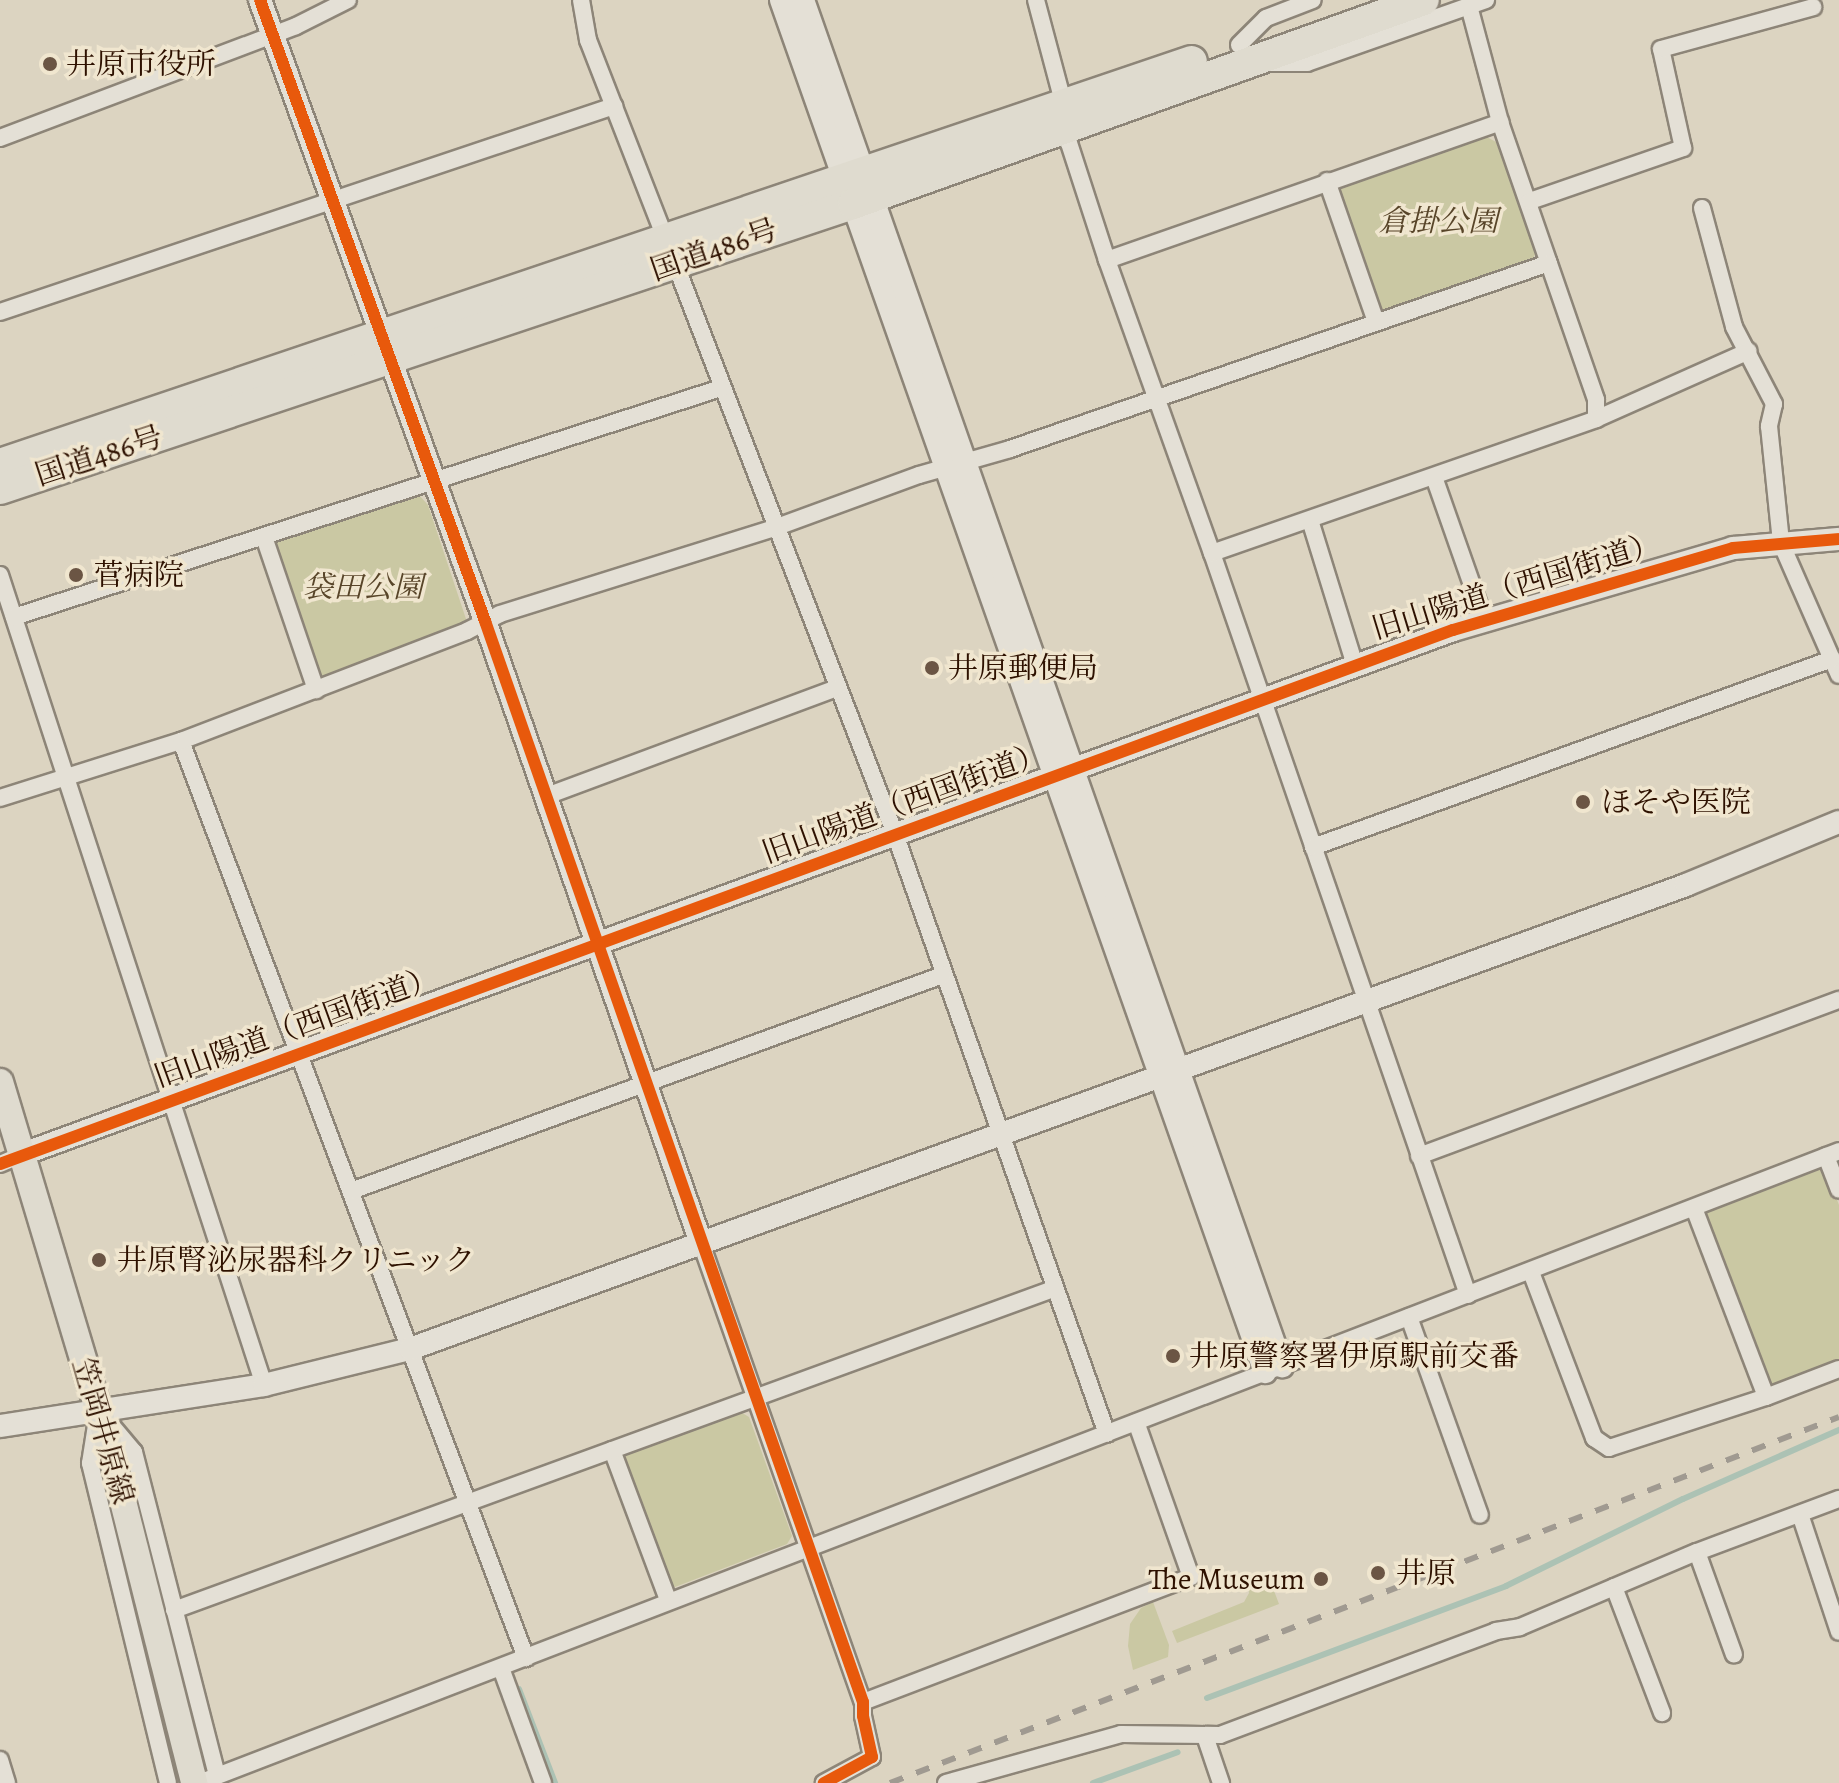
<!DOCTYPE html>
<html>
<head>
<meta charset="utf-8">
<style>
	body { margin:0 }
	#map { position:relative; width:1839px; height:1783px; overflow:hidden; background:#dcd4c1; font-family:Alegreya,"Noto Serif JP",serif }
	div>[style] { position:absolute }
	.green>* { inset:0; background:#cac8a3 }
	.stream>* { height:6px; margin:-3px; padding:0 3px; transform-origin:3px; border-radius:3px; background:#acc2b4 }
	.roads { filter:drop-shadow(2px 0 #8d8578) drop-shadow(-2px 0 #8d8578) drop-shadow(0 2px #8d8578) drop-shadow(0 -2px #8d8578) }
	.street>* { height:16px; margin:-8px; padding:0 8px; transform-origin:8px; border-radius:8px; background:#e4e0d6 }
	.secondary>* { height:22px; margin:-11px; padding:0 11px; transform-origin:11px; border-radius:11px; background:#e4e0d6 }
	.primary>* { height:26px; margin:-13px; padding:0 13px; transform-origin:13px; border-radius:13px; background:#dfdbcf }
	.highway>* { height:30px; margin:-15px; padding:0 15px; transform-origin:15px; border-radius:15px; background:#dfdbcf }
	.rail>* { height:6px; margin-top:-3px; transform-origin:0; background:repeating-linear-gradient(90deg,#a09a91 0 14px,transparent 0 28px) }
	.cycleway>* { height:12px; margin:-6px; padding:0 6px; transform-origin:6px; border-radius:6px; background:#e8590c }
	.dots>* { width:22px; height:22px; translate:-50% -50%; box-sizing:border-box; border:4px solid #f0e6cf; border-radius:50% }
	span { translate:-50% -50%; white-space:nowrap; text-align:center; line-height:1.15; -webkit-text-stroke:7px #f0e6cf; paint-order:stroke }
	.poi-label { font-size:30px; color:#2e1100 }
	.left { translate:0 -50%; text-align:left }
	.right { translate:-100% -50%; text-align:right }
	.park-label { font-size:30px; color:#584529; font-style:italic }
	.street-label { font-size:30px; color:#2e1100 }
</style>
</head>
<body>
<div id="map">
	<div class="green">
		<div style="clip-path:polygon(1483px 135px,1496px 142px,1536px 253px,1533px 258px,1384px 310px,1379px 307px,1337px 186px)"></div>
		<div style="clip-path:polygon(412px 495px,419px 495px,428px 505px,467px 622px,325px 678px,317px 675px,274px 543px)"></div>
		<div style="clip-path:polygon(1824px 1166px,1839px 1205px,1839px 1363px,1770px 1389px,1704px 1212px)"></div>
		<div style="clip-path:polygon(739px 1411px,749px 1417px,792px 1536px,787px 1544px,675px 1587px,667px 1584px,623px 1462px,627px 1453px)"></div>
		<div style="clip-path:polygon(1270px 1580px,1279px 1604px,1177px 1643px,1172px 1631px,1244px 1602px,1249px 1593px,1248px 1582px)"></div>
		<div style="clip-path:polygon(1153px 1602px,1169px 1645px,1168px 1657px,1133px 1670px,1128px 1646px,1130px 1624px,1141px 1608px)"></div>
	</div>
	<div class="stream">
		<div style="left:519px;top:1689px;width:101px;rotate:69deg"></div>
		<div style="left:1207px;top:1698px;width:319px;rotate:-20.5deg"></div>
		<div style="left:1506px;top:1586px;width:197px;rotate:-26.2deg"></div>
		<div style="left:1683px;top:1499px;width:171px;rotate:-23.9deg"></div>
		<div style="left:1093px;top:1783px;width:90px;rotate:-20deg"></div>
	</div>
	<div class="roads">
		<div class="street">
			<div style="left:581px;top:0;width:41px;rotate:80.1deg"></div>
			<div style="left:588px;top:40px;width:215px;rotate:68.7deg"></div>
			<div style="left:1036px;top:0;width:109px;rotate:75.1deg"></div>
			<div style="left:1064px;top:105px;width:38px;rotate:83deg"></div>
			<div style="left:1069px;top:143px;width:123px;rotate:72deg"></div>
			<div style="left:1107px;top:260px;width:311px;rotate:70.3deg"></div>
			<div style="left:1212px;top:553px;width:785px;rotate:70.96deg"></div>
			<div style="left:1469px;top:6px;width:120px;rotate:75deg"></div>
			<div style="left:1500px;top:122px;width:294px;rotate:70.9deg"></div>
			<div style="left:1596px;top:400px;width:19px;rotate:90deg"></div>
			<div style="left:1239px;top:45px;width:38px;rotate:-45deg"></div>
			<div style="left:1266px;top:18px;width:50px;rotate:-21deg"></div>
			<div style="left:1270px;top:63px;width:37px"></div>
			<div style="left:1307px;top:63px;width:190px;rotate:-19.4deg"></div>
			<div style="left:0;top:138px;width:316px;rotate:-20.7deg"></div>
			<div style="left:296px;top:26px;width:58px;rotate:-26.6deg"></div>
			<div style="left:1327px;top:181px;width:149px;rotate:70.8deg"></div>
			<div style="left:1530px;top:201px;width:162px;rotate:-19.1deg"></div>
			<div style="left:1683px;top:148px;width:101px;rotate:-102.5deg"></div>
			<div style="left:1661px;top:49px;width:158px;rotate:-15.4deg"></div>
			<div style="left:1702px;top:208px;width:123px;rotate:74.9deg"></div>
			<div style="left:1734px;top:327px;width:87px;rotate:62.5deg"></div>
			<div style="left:1774px;top:404px;width:23px;rotate:103deg"></div>
			<div style="left:1769px;top:426px;width:118px;rotate:84.1deg"></div>
			<div style="left:1781px;top:543px;width:144px;rotate:66.3deg"></div>
			<div style="left:1107px;top:260px;width:417px;rotate:-19.3deg"></div>
			<div style="left:675px;top:263px;width:612px;rotate:68.93deg"></div>
			<div style="left:895px;top:834px;width:636px;rotate:70.54deg"></div>
			<div style="left:0;top:312px;width:648px;rotate:-18.55deg"></div>
			<div style="left:1434px;top:477px;width:151px;rotate:70.6deg"></div>
			<div style="left:1310px;top:520px;width:152px;rotate:72.8deg"></div>
			<div style="left:264px;top:537px;width:162px;rotate:71.2deg"></div>
			<div style="left:1212px;top:553px;width:407px;rotate:-19.2deg"></div>
			<div style="left:1596px;top:419px;width:167px;rotate:-24deg"></div>
			<div style="left:0;top:575px;width:852px;rotate:71.95deg"></div>
			<div style="left:14px;top:617px;width:743px;rotate:-17.95deg"></div>
			<div style="left:181px;top:741px;width:980px;rotate:69.38deg"></div>
			<div style="left:544px;top:797px;width:313px;rotate:-20.4deg"></div>
			<div style="left:0;top:798px;width:190px;rotate:-17.5deg"></div>
			<div style="left:181px;top:741px;width:306px;rotate:-21deg"></div>
			<div style="left:467px;top:631px;width:37px;rotate:-27deg"></div>
			<div style="left:500px;top:614px;width:290px;rotate:-17.4deg"></div>
			<div style="left:777px;top:527px;width:151px;rotate:-20.1deg"></div>
			<div style="left:919px;top:475px;width:95px;rotate:-15.9deg"></div>
			<div style="left:1010px;top:449px;width:570px;rotate:-19.04deg"></div>
			<div style="left:1313px;top:847px;width:552px;rotate:-19.91deg"></div>
			<div style="left:1419px;top:1156px;width:448px;rotate:-20.4deg"></div>
			<div style="left:1826px;top:1156px;width:36px;rotate:69deg"></div>
			<div style="left:0;top:1164px;width:25px;rotate:-23deg"></div>
			<div style="left:351px;top:1191px;width:630px;rotate:-20.05deg"></div>
			<div style="left:1694px;top:1208px;width:202px;rotate:69.1deg"></div>
			<div style="left:701px;top:1243px;width:487px;rotate:70.6deg"></div>
			<div style="left:863px;top:1702px;width:14px;rotate:90deg"></div>
			<div style="left:863px;top:1716px;width:42px;rotate:77.6deg"></div>
			<div style="left:872px;top:1757px;width:55px;rotate:151.6deg"></div>
			<div style="left:1531px;top:1272px;width:178px;rotate:69.2deg"></div>
			<div style="left:1594px;top:1438px;width:18px;rotate:34deg"></div>
			<div style="left:1609px;top:1448px;width:165px;rotate:-18deg"></div>
			<div style="left:1766px;top:1397px;width:78px;rotate:-21deg"></div>
			<div style="left:1409px;top:1317px;width:210px;rotate:70.3deg"></div>
			<div style="left:97px;top:1419px;width:45px;rotate:99deg"></div>
			<div style="left:90px;top:1463px;width:329px;rotate:76.3deg"></div>
			<div style="left:107px;top:1420px;width:42px;rotate:49.8deg"></div>
			<div style="left:134px;top:1452px;width:334px;rotate:75.6deg"></div>
			<div style="left:612px;top:1450px;width:160px;rotate:69.5deg"></div>
			<div style="left:1800px;top:1514px;width:124px;rotate:71.7deg"></div>
			<div style="left:1697px;top:1552px;width:109px;rotate:70.2deg"></div>
			<div style="left:1614px;top:1587px;width:135px;rotate:69.1deg"></div>
			<div style="left:174px;top:1610px;width:936px;rotate:-20.06deg"></div>
			<div style="left:501px;top:1668px;width:122px;rotate:69.9deg"></div>
			<div style="left:863px;top:1702px;width:351px;rotate:-20.9deg"></div>
			<div style="left:1191px;top:1577px;width:164px;rotate:-109.5deg"></div>
			<div style="left:1205px;top:1736px;width:50px;rotate:71.2deg"></div>
			<div style="left:0;top:1760px;width:24px;rotate:73deg"></div>
			<div style="left:199px;top:1783px;width:1758px;rotate:-21.07deg"></div>
			<div style="left:946px;top:1783px;width:182px;rotate:-15.6deg"></div>
			<div style="left:1121px;top:1734px;width:99px;rotate:0.6deg"></div>
			<div style="left:1220px;top:1735px;width:295px;rotate:-20.6deg"></div>
			<div style="left:1496px;top:1631px;width:24px;rotate:-9deg"></div>
			<div style="left:1520px;top:1627px;width:192px;rotate:-23deg"></div>
			<div style="left:1697px;top:1552px;width:152px;rotate:-20.5deg"></div>
		</div>
		<div class="secondary">
			<div style="left:260px;top:0;width:661px;rotate:70.08deg"></div>
			<div style="left:485px;top:621px;width:658px;rotate:70.85deg"></div>
			<div style="left:781px;top:0;width:1455px;rotate:70.57deg"></div>
			<div style="left:803px;top:0;width:1448px;rotate:70.68deg"></div>
			<div style="left:23px;top:1154px;width:1523px;rotate:-20.12deg"></div>
			<div style="left:1453px;top:630px;width:292px;rotate:-16.3deg"></div>
			<div style="left:1733px;top:548px;width:106px;rotate:-4.9deg"></div>
			<div style="left:0;top:1426px;width:267px;rotate:-8.8deg"></div>
			<div style="left:264px;top:1385px;width:150px;rotate:-13.9deg"></div>
			<div style="left:410px;top:1349px;width:1358px;rotate:-19.98deg"></div>
			<div style="left:1686px;top:885px;width:165px;rotate:-22.4deg"></div>
		</div>
		<div class="primary">
			<div style="left:0;top:1082px;width:372px;rotate:73.3deg"></div>
			<div style="left:107px;top:1438px;width:356px;rotate:75.8deg"></div>
		</div>
		<div class="highway">
			<div style="left:0;top:464px;width:1258px;rotate:-18.68deg"></div>
			<div style="left:0;top:489px;width:899px;rotate:-18.48deg"></div>
			<div style="left:853px;top:204px;width:606px;rotate:-19.66deg"></div>
		</div>
	</div>
	<div class="rail">
		<div style="left:890px;top:1783px;width:1017px;rotate:-21.09deg"></div>
	</div>
	<div class="cycleway">
		<div style="left:260px;top:0;width:661px;rotate:70.08deg"></div>
		<div style="left:485px;top:621px;width:1145px;rotate:70.73deg"></div>
		<div style="left:863px;top:1702px;width:14px;rotate:90deg"></div>
		<div style="left:863px;top:1716px;width:42px;rotate:77.6deg"></div>
		<div style="left:872px;top:1757px;width:55px;rotate:151.6deg"></div>
		<div style="left:0;top:1164px;width:1548px;rotate:-20.18deg"></div>
		<div style="left:1453px;top:630px;width:292px;rotate:-16.3deg"></div>
		<div style="left:1733px;top:548px;width:106px;rotate:-4.9deg"></div>
	</div>
	<div class="dots">
		<div style="left:50px;top:64px;background:#6b5544"></div>
		<div style="left:76px;top:575px;background:#6b5544"></div>
		<div style="left:932px;top:668px;background:#6b5544"></div>
		<div style="left:1583px;top:802px;background:#6b5544"></div>
		<div style="left:99px;top:1260px;background:#6b5544"></div>
		<div style="left:1173px;top:1356px;background:#6b5544"></div>
		<div style="left:1378px;top:1573px;background:#6b5544"></div>
		<div style="left:1321px;top:1579px;background:#6b5544"></div>
	</div>
	<div class="poi-label">
		<span class="left" style="left:66px;top:64px">井原市役所</span>
		<span class="left" style="left:94px;top:575px">菅病院</span>
		<span class="left" style="left:948px;top:668px">井原郵便局</span>
		<span class="left" style="left:1601px;top:802px">ほそや医院</span>
		<span class="left" style="left:117px;top:1260px">井原腎泌尿器科クリニック</span>
		<span class="left" style="left:1189px;top:1356px">井原警察署伊原駅前交番</span>
		<span class="left" style="left:1396px;top:1573px">井原</span>
		<span class="right" style="left:1305px;top:1579px">The Museum</span>
	</div>
	<div class="park-label">
		<span style="left:1438px;top:221px">倉掛公園</span>
		<span style="left:363px;top:587px">袋田公園</span>
	</div>
	<div class="street-label">
		<span style="left:714px;top:250px;rotate:-19deg">国道486号</span>
		<span style="left:99px;top:456px;rotate:-18deg">国道486号</span>
		<span style="left:1516px;top:586px;rotate:-17deg">旧山陽道（西国街道）</span>
		<span style="left:904px;top:803px;rotate:-20deg">旧山陽道（西国街道）</span>
		<span style="left:296px;top:1027px;rotate:-20deg">旧山陽道（西国街道）</span>
		<span style="left:103px;top:1431px;rotate:74deg">笠岡井原線</span>
	</div>
</div>
</body>
</html>
